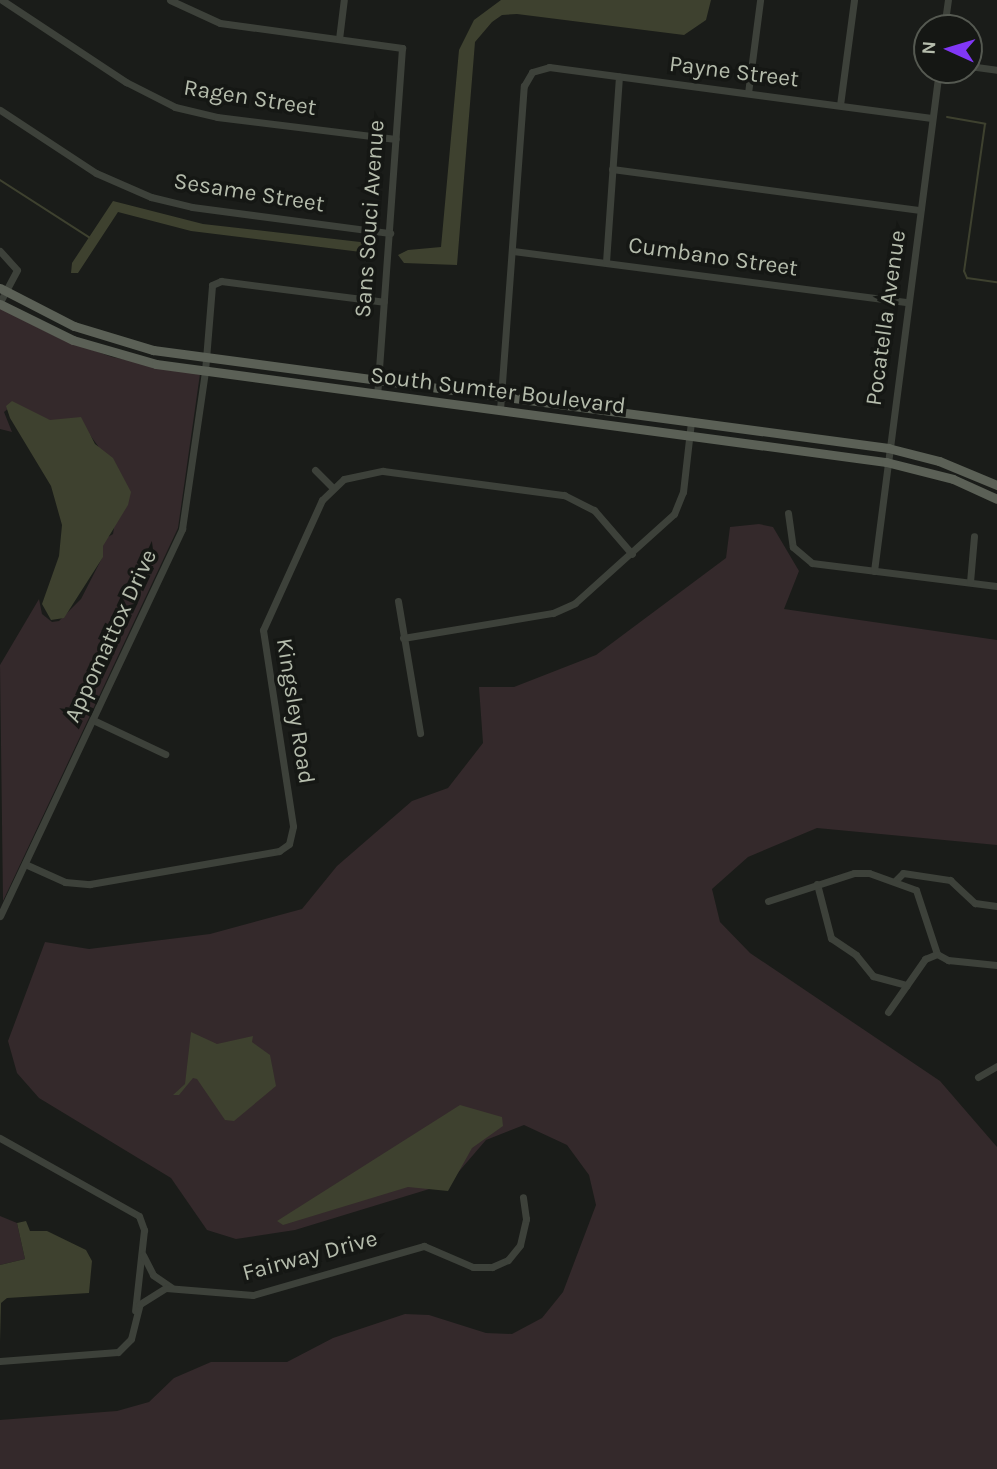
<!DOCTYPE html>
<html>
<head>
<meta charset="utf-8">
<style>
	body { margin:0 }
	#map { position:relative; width:997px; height:1469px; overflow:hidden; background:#1a1c19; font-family:Karla,sans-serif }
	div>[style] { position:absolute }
	.green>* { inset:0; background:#34292b }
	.water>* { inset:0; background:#3e412f }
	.stream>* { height:2px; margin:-1px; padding:0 1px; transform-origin:1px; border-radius:1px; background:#3e412f }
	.minor>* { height:7px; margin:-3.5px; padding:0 3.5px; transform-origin:3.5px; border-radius:3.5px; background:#3d413a }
	.major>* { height:9px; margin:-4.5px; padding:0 4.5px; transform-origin:4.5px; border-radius:4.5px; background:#5b6056 }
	span { translate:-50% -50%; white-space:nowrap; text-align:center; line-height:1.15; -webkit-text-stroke:7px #151714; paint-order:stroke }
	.street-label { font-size:23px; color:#b5bcac }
	.north { position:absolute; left:913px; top:14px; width:70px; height:70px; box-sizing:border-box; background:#151714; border:2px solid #555951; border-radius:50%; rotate:274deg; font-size:19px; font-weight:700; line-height:28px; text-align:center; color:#b5bcac }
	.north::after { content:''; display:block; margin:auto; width:24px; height:32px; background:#8137f6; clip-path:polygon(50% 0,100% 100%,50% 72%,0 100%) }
</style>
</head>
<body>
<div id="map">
	<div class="green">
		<div style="clip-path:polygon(0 308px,59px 338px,112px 357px,200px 374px,178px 528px,3px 901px,0 665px,39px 599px,42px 614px,52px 622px,59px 621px,81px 599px,102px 558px,103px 540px,113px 534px,116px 514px,98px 446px,81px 423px,61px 424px,10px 407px,4px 412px,12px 432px,0 429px)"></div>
		<div style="clip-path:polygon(759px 524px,773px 527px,799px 571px,784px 609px,997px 640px,997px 845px,817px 828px,748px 857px,712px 889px,720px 922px,750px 953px,940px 1081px,997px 1147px,997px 1469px,0 1469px,0 1420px,117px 1411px,149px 1402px,174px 1378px,211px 1362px,287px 1362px,333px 1338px,405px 1314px,429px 1315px,486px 1333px,512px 1334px,542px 1318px,563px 1292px,596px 1205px,589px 1175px,567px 1145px,524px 1125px,486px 1140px,449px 1183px,295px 1230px,236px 1239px,207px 1230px,171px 1178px,39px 1098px,17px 1073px,8px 1041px,45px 942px,89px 949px,210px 934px,302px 909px,337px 866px,412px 801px,448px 788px,483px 743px,479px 687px,514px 687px,596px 655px,726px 558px,730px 527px)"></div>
		<div style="clip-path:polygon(0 1216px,17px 1223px,25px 1259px,0 1265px)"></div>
	</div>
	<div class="water">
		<div style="clip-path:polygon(501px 0,711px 0,706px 20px,684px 35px,517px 14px,502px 15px,492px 22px,475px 42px,457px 265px,404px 263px,398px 255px,408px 250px,441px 247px,459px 50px,474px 20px)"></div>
		<div style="clip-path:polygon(113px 201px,203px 224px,369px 243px,377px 254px,191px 231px,118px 212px,78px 273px,71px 273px,72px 263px)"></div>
		<div style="clip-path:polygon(12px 401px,50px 420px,81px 417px,95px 444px,113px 458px,131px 492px,128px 505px,103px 546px,103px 557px,64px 618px,51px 620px,42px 604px,59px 556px,62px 525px,51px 486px,10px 418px,6px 406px)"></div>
		<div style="clip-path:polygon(191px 1032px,217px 1044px,253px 1036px,252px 1042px,270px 1055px,276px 1086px,234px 1121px,225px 1120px,197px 1079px,193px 1078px,179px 1095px,173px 1095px,185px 1084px)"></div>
		<div style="clip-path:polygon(460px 1105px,502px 1117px,503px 1126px,472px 1148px,448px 1191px,408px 1187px,283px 1225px,277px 1221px)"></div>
		<div style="clip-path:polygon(26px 1221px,30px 1231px,47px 1231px,86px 1250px,92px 1261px,89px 1293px,7px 1298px,1px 1303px,0 1342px,0 1265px,25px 1259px,17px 1223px)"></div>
	</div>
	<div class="stream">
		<div style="left:947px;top:117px;width:39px;rotate:10deg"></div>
		<div style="left:985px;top:124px;width:148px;rotate:98.1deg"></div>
		<div style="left:964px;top:271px;width:8px;rotate:67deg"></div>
		<div style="left:967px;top:278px;width:30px;rotate:8deg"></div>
		<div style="left:0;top:180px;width:107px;rotate:32.8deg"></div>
	</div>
	<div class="minor">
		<div style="left:2px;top:0;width:149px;rotate:33.5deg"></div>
		<div style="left:126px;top:82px;width:55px;rotate:27deg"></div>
		<div style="left:175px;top:107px;width:43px;rotate:13.4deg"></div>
		<div style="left:217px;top:117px;width:180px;rotate:7deg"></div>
		<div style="left:170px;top:0;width:55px;rotate:24.7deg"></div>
		<div style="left:220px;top:23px;width:184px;rotate:7.8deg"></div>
		<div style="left:402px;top:48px;width:347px;rotate:94.1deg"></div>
		<div style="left:944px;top:28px;width:28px;rotate:-82deg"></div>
		<div style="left:339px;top:39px;width:39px;rotate:-83deg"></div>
		<div style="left:969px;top:66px;width:28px;rotate:8deg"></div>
		<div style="left:748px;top:93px;width:94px;rotate:-82.6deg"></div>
		<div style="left:840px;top:105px;width:106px;rotate:-82.4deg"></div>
		<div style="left:0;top:110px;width:115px;rotate:33.3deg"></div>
		<div style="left:96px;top:173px;width:60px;rotate:23.6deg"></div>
		<div style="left:151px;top:197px;width:42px;rotate:13.7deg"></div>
		<div style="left:192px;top:207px;width:200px;rotate:7.5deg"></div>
		<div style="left:612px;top:169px;width:311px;rotate:7.6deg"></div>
		<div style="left:0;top:251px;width:25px;rotate:48deg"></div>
		<div style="left:17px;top:270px;width:36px;rotate:118deg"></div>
		<div style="left:513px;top:251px;width:398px;rotate:7.4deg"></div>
		<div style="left:606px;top:262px;width:186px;rotate:-86deg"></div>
		<div style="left:500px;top:410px;width:325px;rotate:-85.8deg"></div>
		<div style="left:524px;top:86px;width:16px;rotate:-60deg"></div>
		<div style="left:532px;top:72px;width:18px;rotate:-16deg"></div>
		<div style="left:549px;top:67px;width:386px;rotate:7.6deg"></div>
		<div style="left:315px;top:470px;width:24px;rotate:45deg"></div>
		<div style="left:788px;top:513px;width:34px;rotate:82deg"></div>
		<div style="left:793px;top:547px;width:25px;rotate:40deg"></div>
		<div style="left:812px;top:563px;width:186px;rotate:7.1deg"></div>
		<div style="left:874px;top:571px;width:505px;rotate:-82.61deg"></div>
		<div style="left:970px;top:582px;width:46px;rotate:-85deg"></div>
		<div style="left:398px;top:601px;width:134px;rotate:80.5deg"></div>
		<div style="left:403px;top:638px;width:152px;rotate:-9.5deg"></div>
		<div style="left:553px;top:613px;width:24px;rotate:-24deg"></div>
		<div style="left:575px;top:603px;width:133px;rotate:-42deg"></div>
		<div style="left:674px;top:514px;width:24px;rotate:-68deg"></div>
		<div style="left:683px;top:492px;width:70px;rotate:-83.5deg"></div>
		<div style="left:93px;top:720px;width:80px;rotate:25.3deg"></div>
		<div style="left:25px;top:864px;width:44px;rotate:24.2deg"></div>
		<div style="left:65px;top:882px;width:25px;rotate:5deg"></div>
		<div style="left:90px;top:884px;width:192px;rotate:-9.9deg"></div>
		<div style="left:279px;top:851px;width:12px;rotate:-35deg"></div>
		<div style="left:289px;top:844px;width:18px;rotate:-77deg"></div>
		<div style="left:293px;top:826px;width:198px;rotate:-98.7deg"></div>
		<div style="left:263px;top:630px;width:143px;rotate:-65.6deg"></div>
		<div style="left:322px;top:500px;width:30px;rotate:-44deg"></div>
		<div style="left:344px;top:479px;width:40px;rotate:-12deg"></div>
		<div style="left:383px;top:471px;width:183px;rotate:7.6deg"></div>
		<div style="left:564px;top:495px;width:34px;rotate:27deg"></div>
		<div style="left:594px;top:510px;width:58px;rotate:49.2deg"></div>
		<div style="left:895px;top:881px;width:11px;rotate:-45deg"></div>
		<div style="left:903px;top:873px;width:48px;rotate:8.5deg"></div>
		<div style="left:950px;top:880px;width:34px;rotate:43deg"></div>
		<div style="left:975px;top:903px;width:22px;rotate:8deg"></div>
		<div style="left:817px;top:884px;width:56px;rotate:75.5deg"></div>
		<div style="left:831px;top:938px;width:30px;rotate:34deg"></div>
		<div style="left:856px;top:955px;width:27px;rotate:51deg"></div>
		<div style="left:873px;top:976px;width:35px;rotate:15deg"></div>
		<div style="left:768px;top:901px;width:90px;rotate:-18deg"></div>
		<div style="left:854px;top:873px;width:15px"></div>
		<div style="left:869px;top:873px;width:50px;rotate:19.9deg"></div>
		<div style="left:916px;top:890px;width:67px;rotate:71.8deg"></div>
		<div style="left:937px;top:954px;width:13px;rotate:29deg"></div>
		<div style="left:948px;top:960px;width:49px;rotate:5.8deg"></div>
		<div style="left:0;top:916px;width:428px;rotate:-64.8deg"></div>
		<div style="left:182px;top:529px;width:160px;rotate:-81.7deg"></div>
		<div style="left:205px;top:371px;width:86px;rotate:-85.3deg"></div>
		<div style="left:212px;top:285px;width:10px;rotate:-24deg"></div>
		<div style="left:221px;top:281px;width:164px;rotate:7.3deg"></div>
		<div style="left:888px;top:1012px;width:65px;rotate:-55.1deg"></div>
		<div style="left:925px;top:959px;width:13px;rotate:-23deg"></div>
		<div style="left:978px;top:1077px;width:22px;rotate:-30deg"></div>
		<div style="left:0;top:1138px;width:159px;rotate:29.3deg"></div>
		<div style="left:139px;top:1216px;width:15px;rotate:70deg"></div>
		<div style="left:144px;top:1230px;width:81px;rotate:96.3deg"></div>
		<div style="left:143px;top:1255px;width:22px;rotate:63deg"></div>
		<div style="left:153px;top:1275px;width:22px;rotate:34deg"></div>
		<div style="left:0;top:1361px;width:118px;rotate:-4.4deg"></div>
		<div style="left:118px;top:1352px;width:18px;rotate:-45deg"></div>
		<div style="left:131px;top:1339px;width:36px;rotate:-76deg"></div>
		<div style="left:140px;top:1304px;width:31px;rotate:-32deg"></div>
		<div style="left:166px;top:1288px;width:87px;rotate:4.6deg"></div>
		<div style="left:253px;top:1295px;width:178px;rotate:-16deg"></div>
		<div style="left:424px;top:1246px;width:53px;rotate:23.2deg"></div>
		<div style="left:473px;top:1267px;width:19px"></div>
		<div style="left:492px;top:1267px;width:17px;rotate:-24deg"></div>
		<div style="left:508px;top:1260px;width:19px;rotate:-51deg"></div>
		<div style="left:520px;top:1245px;width:27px;rotate:-77deg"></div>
		<div style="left:526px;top:1219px;width:22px;rotate:-98deg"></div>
	</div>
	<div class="major">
		<div style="left:0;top:288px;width:83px;rotate:27.2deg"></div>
		<div style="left:74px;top:326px;width:83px;rotate:16.9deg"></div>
		<div style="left:153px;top:350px;width:742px;rotate:7.59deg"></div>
		<div style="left:888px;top:448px;width:53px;rotate:14.3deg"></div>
		<div style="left:939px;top:461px;width:63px;rotate:22.5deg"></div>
		<div style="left:0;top:304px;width:81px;rotate:26.3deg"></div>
		<div style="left:73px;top:340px;width:86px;rotate:16.1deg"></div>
		<div style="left:156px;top:364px;width:737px;rotate:7.65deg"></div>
		<div style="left:886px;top:462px;width:69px;rotate:14.2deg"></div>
		<div style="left:953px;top:479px;width:48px;rotate:24.4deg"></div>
	</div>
	<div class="street-label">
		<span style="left:734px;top:72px;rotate:7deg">Payne Street</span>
		<span style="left:250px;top:98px;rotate:9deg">Ragen Street</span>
		<span style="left:249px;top:193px;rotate:9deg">Sesame Street</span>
		<span style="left:370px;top:219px;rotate:-86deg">Sans Souci Avenue</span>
		<span style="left:713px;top:257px;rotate:8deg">Cumbano Street</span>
		<span style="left:886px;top:318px;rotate:-82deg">Pocatella Avenue</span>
		<span style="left:498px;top:391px;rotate:7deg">South Sumter Boulevard</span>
		<span style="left:111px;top:636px;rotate:-65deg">Appomattox Drive</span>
		<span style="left:295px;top:711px;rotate:81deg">Kingsley Road</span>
		<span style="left:310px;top:1256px;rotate:-15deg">Fairway Drive</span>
	</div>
	<div class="north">N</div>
</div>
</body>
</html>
